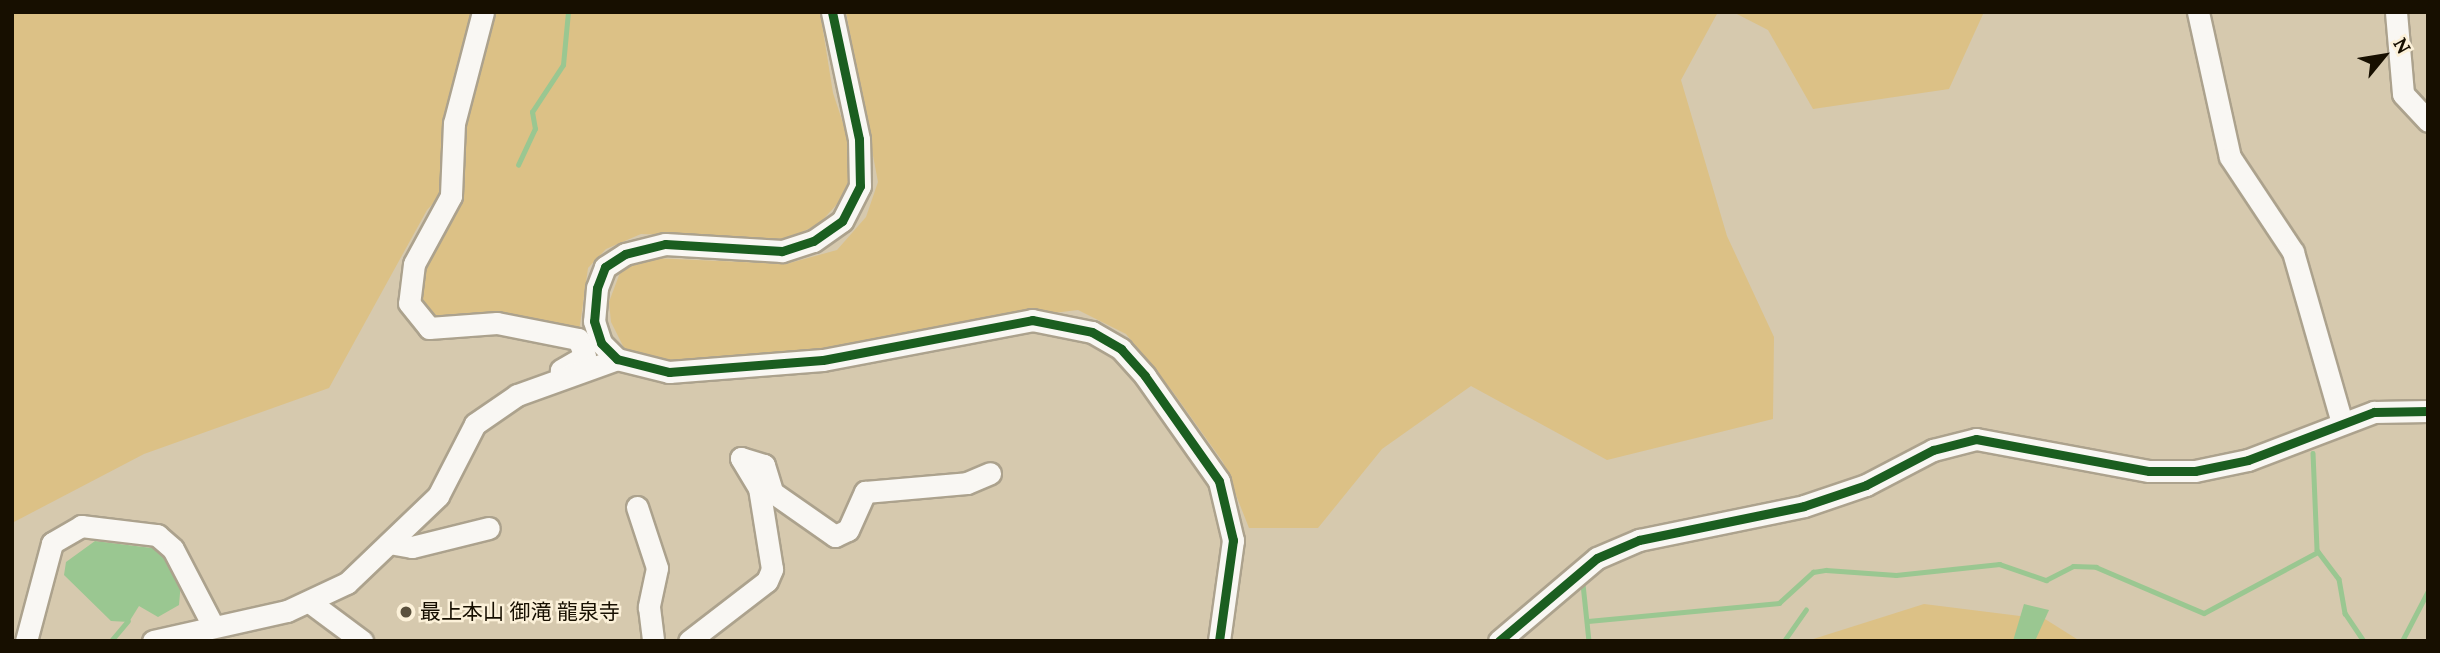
<!DOCTYPE html>
<html>
<head>
<meta charset="utf-8">
<style>
	body { margin:0 }
	#map { position:relative; width:2440px; height:653px; overflow:hidden; background:#d6c9ae; font-family:Lora,"Noto Sans JP",serif }
	div>[style] { position:absolute }
	.green>* { inset:0; background:#dcc186 }
	.water>* { inset:0; background:#9ac791 }
	.stream>* { height:4.5px; margin:-2.25px; padding:0 2.25px; transform-origin:2.25px; border-radius:2.25px; background:#9ac791 }
	.roads { filter:drop-shadow(2px 0 #aca28d) drop-shadow(-2px 0 #aca28d) drop-shadow(0 2px #aca28d) drop-shadow(0 -2px #aca28d) }
	.minor>* { height:21px; margin:-10.5px; padding:0 10.5px; transform-origin:10.5px; border-radius:10.5px; background:#f9f7f3 }
	.cycleway>* { height:9px; margin:-4.5px; padding:0 4.5px; transform-origin:4.5px; border-radius:4.5px; background:#1b5e20 }
	.dots>* { width:19px; height:19px; translate:-50% -50%; box-sizing:border-box; border:4px solid #fcf1d9; border-radius:50% }
	span { translate:-50% -50%; white-space:nowrap; text-align:center; line-height:1.15; -webkit-text-stroke:5px #fcf1d9; paint-order:stroke }
	.poi-label { font-size:21px; color:#170f00 }
	.left { translate:0 -50%; text-align:left }
	.frame { position:absolute; inset:0; border:14px solid #170f00; pointer-events:none }
	.north { position:absolute; left:2349px; top:21px; width:70px; height:70px; -webkit-text-stroke:5px #fcf1d9; paint-order:stroke; rotate:60deg; font-size:19px; font-weight:700; line-height:28px; text-align:center; color:#170f00 }
	.north::after { content:''; display:block; margin:auto; width:24px; height:32px; background:#170f00; clip-path:polygon(50% 0,100% 100%,50% 72%,0 100%) }
</style>
</head>
<body>
<div id="map">
	<div class="green">
		<div style="clip-path:polygon(12px 12px,474px 12px,443px 122px,441px 195px,427px 210px,329px 388px,144px 454px,12px 523px)"></div>
		<div style="clip-path:polygon(492px 12px,820px 12px,833px 93px,849px 141px,850px 178px,838px 203px,819px 224px,787px 239px,641px 234px,606px 249px,588px 268px,579px 332px,453px 326px,421px 314px,415px 280px)"></div>
		<div style="clip-path:polygon(846px 12px,1718px 12px,1681px 80px,1727px 236px,1774px 337px,1773px 419px,1607px 460px,1471px 386px,1382px 449px,1318px 528px,1249px 528px,1223px 462px,1173px 392px,1126px 334px,1078px 310px,929px 328px,818px 354px,653px 361px,625px 350px,611px 322px,609px 302px,621px 270px,651px 258px,786px 264px,837px 250px,866px 217px,878px 182px)"></div>
		<div style="clip-path:polygon(1733px 12px,1984px 12px,1949px 89px,1813px 109px,1768px 30px)"></div>
		<div style="clip-path:polygon(1924px 604px,2045px 619px,2080px 641px,1807px 641px)"></div>
	</div>
	<div class="water">
		<div style="clip-path:polygon(95px 541px,160px 549px,181px 582px,179px 605px,158px 617px,139px 606px,129px 622px,111px 621px,64px 575px,66px 562px)"></div>
		<div style="clip-path:polygon(2024px 604px,2049px 610px,2035px 641px,2013px 641px)"></div>
	</div>
	<div class="stream">
		<div style="left:518px;top:165px;width:40px;rotate:-65deg"></div>
		<div style="left:535px;top:129px;width:17px;rotate:-100deg"></div>
		<div style="left:532px;top:112px;width:56px;rotate:-56.6deg"></div>
		<div style="left:563px;top:65px;width:53px;rotate:-84.6deg"></div>
		<div style="left:2313px;top:453px;width:97px;rotate:87.6deg"></div>
		<div style="left:2317px;top:550px;width:36px;rotate:53deg"></div>
		<div style="left:2339px;top:579px;width:35px;rotate:80deg"></div>
		<div style="left:2345px;top:613px;width:34px;rotate:56deg"></div>
		<div style="left:1583px;top:584px;width:57px;rotate:84deg"></div>
		<div style="left:1588px;top:621px;width:192px;rotate:-5.4deg"></div>
		<div style="left:1779px;top:603px;width:46px;rotate:-42.4deg"></div>
		<div style="left:1813px;top:572px;width:13px;rotate:-9deg"></div>
		<div style="left:1826px;top:570px;width:70px;rotate:4.1deg"></div>
		<div style="left:1896px;top:575px;width:104px;rotate:-6.1deg"></div>
		<div style="left:1999px;top:564px;width:50px;rotate:18.8deg"></div>
		<div style="left:2046px;top:580px;width:30px;rotate:-27deg"></div>
		<div style="left:2073px;top:566px;width:23px;rotate:2deg"></div>
		<div style="left:2096px;top:567px;width:117px;rotate:23.1deg"></div>
		<div style="left:2204px;top:613px;width:129px;rotate:-28.2deg"></div>
		<div style="left:111px;top:641px;width:26px;rotate:-50deg"></div>
		<div style="left:1784px;top:641px;width:38px;rotate:-55deg"></div>
		<div style="left:2402px;top:641px;width:56px;rotate:-62.5deg"></div>
	</div>
	<div class="roads">
		<div class="minor">
			<div style="left:483px;top:12px;width:115px;rotate:104.6deg"></div>
			<div style="left:454px;top:123px;width:73px;rotate:92.4deg"></div>
			<div style="left:451px;top:196px;width:77px;rotate:118.6deg"></div>
			<div style="left:414px;top:264px;width:39px;rotate:97deg"></div>
			<div style="left:409px;top:303px;width:32px;rotate:51deg"></div>
			<div style="left:429px;top:328px;width:68px;rotate:-4.2deg"></div>
			<div style="left:497px;top:323px;width:83px;rotate:11.2deg"></div>
			<div style="left:578px;top:339px;width:18px;rotate:68deg"></div>
			<div style="left:585px;top:356px;width:28px;rotate:150deg"></div>
			<div style="left:832px;top:12px;width:130px;rotate:78deg"></div>
			<div style="left:859px;top:139px;width:47px;rotate:88.8deg"></div>
			<div style="left:860px;top:186px;width:39px;rotate:117deg"></div>
			<div style="left:842px;top:221px;width:35px;rotate:145deg"></div>
			<div style="left:813px;top:241px;width:33px;rotate:162deg"></div>
			<div style="left:782px;top:251px;width:117px;rotate:-176.6deg"></div>
			<div style="left:665px;top:244px;width:41px;rotate:166deg"></div>
			<div style="left:625px;top:254px;width:24px;rotate:147deg"></div>
			<div style="left:605px;top:267px;width:22px;rotate:111deg"></div>
			<div style="left:597px;top:288px;width:33px;rotate:95deg"></div>
			<div style="left:594px;top:321px;width:23px;rotate:72deg"></div>
			<div style="left:601px;top:343px;width:23px;rotate:45deg"></div>
			<div style="left:617px;top:359px;width:54px;rotate:14deg"></div>
			<div style="left:669px;top:372px;width:154px;rotate:-4.5deg"></div>
			<div style="left:823px;top:360px;width:213px;rotate:-10.8deg"></div>
			<div style="left:1032px;top:320px;width:61px;rotate:11.3deg"></div>
			<div style="left:1092px;top:332px;width:34px;rotate:30deg"></div>
			<div style="left:1121px;top:349px;width:36px;rotate:48deg"></div>
			<div style="left:1145px;top:376px;width:128px;rotate:54.8deg"></div>
			<div style="left:1219px;top:481px;width:61px;rotate:76.7deg"></div>
			<div style="left:1233px;top:540px;width:102px;rotate:97.9deg"></div>
			<div style="left:2198px;top:12px;width:148px;rotate:77.6deg"></div>
			<div style="left:2230px;top:157px;width:114px;rotate:56.4deg"></div>
			<div style="left:2293px;top:252px;width:178px;rotate:74deg"></div>
			<div style="left:2396px;top:12px;width:82px;rotate:85.1deg"></div>
			<div style="left:2403px;top:94px;width:37px;rotate:47deg"></div>
			<div style="left:637px;top:507px;width:64px;rotate:71.8deg"></div>
			<div style="left:657px;top:568px;width:40px;rotate:102deg"></div>
			<div style="left:649px;top:607px;width:34px;rotate:83deg"></div>
			<div style="left:389px;top:543px;width:23px;rotate:10deg"></div>
			<div style="left:412px;top:547px;width:79px;rotate:-13.9deg"></div>
			<div style="left:311px;top:603px;width:64px;rotate:36.7deg"></div>
			<div style="left:26px;top:641px;width:101px;rotate:-75.1deg"></div>
			<div style="left:52px;top:543px;width:34px;rotate:-30deg"></div>
			<div style="left:81px;top:526px;width:77px;rotate:6.8deg"></div>
			<div style="left:157px;top:535px;width:21px;rotate:41deg"></div>
			<div style="left:173px;top:549px;width:85px;rotate:62.5deg"></div>
			<div style="left:153px;top:641px;width:137px;rotate:-12.6deg"></div>
			<div style="left:287px;top:611px;width:66px;rotate:-25deg"></div>
			<div style="left:347px;top:583px;width:126px;rotate:-43.7deg"></div>
			<div style="left:438px;top:496px;width:81px;rotate:-62.8deg"></div>
			<div style="left:475px;top:424px;width:51px;rotate:-34.6deg"></div>
			<div style="left:517px;top:395px;width:106px;rotate:-19.8deg"></div>
			<div style="left:689px;top:641px;width:98px;rotate:-37.6deg"></div>
			<div style="left:767px;top:581px;width:13px;rotate:-67deg"></div>
			<div style="left:772px;top:569px;width:82px;rotate:-99.1deg"></div>
			<div style="left:759px;top:488px;width:35px;rotate:-121deg"></div>
			<div style="left:741px;top:458px;width:24px;rotate:17deg"></div>
			<div style="left:764px;top:465px;width:28px;rotate:73deg"></div>
			<div style="left:772px;top:492px;width:77px;rotate:34.9deg"></div>
			<div style="left:835px;top:536px;width:14px;rotate:-25deg"></div>
			<div style="left:848px;top:530px;width:42px;rotate:-65.9deg"></div>
			<div style="left:865px;top:492px;width:102px;rotate:-5deg"></div>
			<div style="left:967px;top:483px;width:25px;rotate:-23deg"></div>
			<div style="left:1499px;top:641px;width:128px;rotate:-40.3deg"></div>
			<div style="left:1597px;top:558px;width:46px;rotate:-23.2deg"></div>
			<div style="left:1639px;top:540px;width:168px;rotate:-11.6deg"></div>
			<div style="left:1804px;top:506px;width:65px;rotate:-18.7deg"></div>
			<div style="left:1866px;top:485px;width:76px;rotate:-27.6deg"></div>
			<div style="left:1933px;top:450px;width:44px;rotate:-14.3deg"></div>
			<div style="left:1976px;top:439px;width:176px;rotate:10.5deg"></div>
			<div style="left:2149px;top:471px;width:46px"></div>
			<div style="left:2195px;top:471px;width:54px;rotate:-11.7deg"></div>
			<div style="left:2248px;top:460px;width:135px;rotate:-20.9deg"></div>
			<div style="left:2374px;top:412px;width:54px;rotate:-1.1deg"></div>
		</div>
	</div>
	<div class="cycleway">
		<div style="left:832px;top:12px;width:130px;rotate:78deg"></div>
		<div style="left:859px;top:139px;width:47px;rotate:88.8deg"></div>
		<div style="left:860px;top:186px;width:39px;rotate:117deg"></div>
		<div style="left:842px;top:221px;width:35px;rotate:145deg"></div>
		<div style="left:813px;top:241px;width:33px;rotate:162deg"></div>
		<div style="left:782px;top:251px;width:117px;rotate:-176.6deg"></div>
		<div style="left:665px;top:244px;width:41px;rotate:166deg"></div>
		<div style="left:625px;top:254px;width:24px;rotate:147deg"></div>
		<div style="left:605px;top:267px;width:22px;rotate:111deg"></div>
		<div style="left:597px;top:288px;width:33px;rotate:95deg"></div>
		<div style="left:594px;top:321px;width:23px;rotate:72deg"></div>
		<div style="left:601px;top:343px;width:23px;rotate:45deg"></div>
		<div style="left:617px;top:359px;width:54px;rotate:14deg"></div>
		<div style="left:669px;top:372px;width:154px;rotate:-4.5deg"></div>
		<div style="left:823px;top:360px;width:213px;rotate:-10.8deg"></div>
		<div style="left:1032px;top:320px;width:61px;rotate:11.3deg"></div>
		<div style="left:1092px;top:332px;width:34px;rotate:30deg"></div>
		<div style="left:1121px;top:349px;width:36px;rotate:48deg"></div>
		<div style="left:1145px;top:376px;width:128px;rotate:54.8deg"></div>
		<div style="left:1219px;top:481px;width:61px;rotate:76.7deg"></div>
		<div style="left:1233px;top:540px;width:102px;rotate:97.9deg"></div>
		<div style="left:1499px;top:641px;width:128px;rotate:-40.3deg"></div>
		<div style="left:1597px;top:558px;width:46px;rotate:-23.2deg"></div>
		<div style="left:1639px;top:540px;width:168px;rotate:-11.6deg"></div>
		<div style="left:1804px;top:506px;width:65px;rotate:-18.7deg"></div>
		<div style="left:1866px;top:485px;width:76px;rotate:-27.6deg"></div>
		<div style="left:1933px;top:450px;width:44px;rotate:-14.3deg"></div>
		<div style="left:1976px;top:439px;width:176px;rotate:10.5deg"></div>
		<div style="left:2149px;top:471px;width:46px"></div>
		<div style="left:2195px;top:471px;width:54px;rotate:-11.7deg"></div>
		<div style="left:2248px;top:460px;width:135px;rotate:-20.9deg"></div>
		<div style="left:2374px;top:412px;width:54px;rotate:-1.1deg"></div>
	</div>
	<div class="dots">
		<div style="left:406px;top:612px;background:#5a503d"></div>
	</div>
	<div class="poi-label">
		<span class="left" style="left:420px;top:612px">最上本山 御滝 龍泉寺</span>
	</div>
	<div class="frame"></div>
	<div class="north">N</div>
</div>
</body>
</html>
